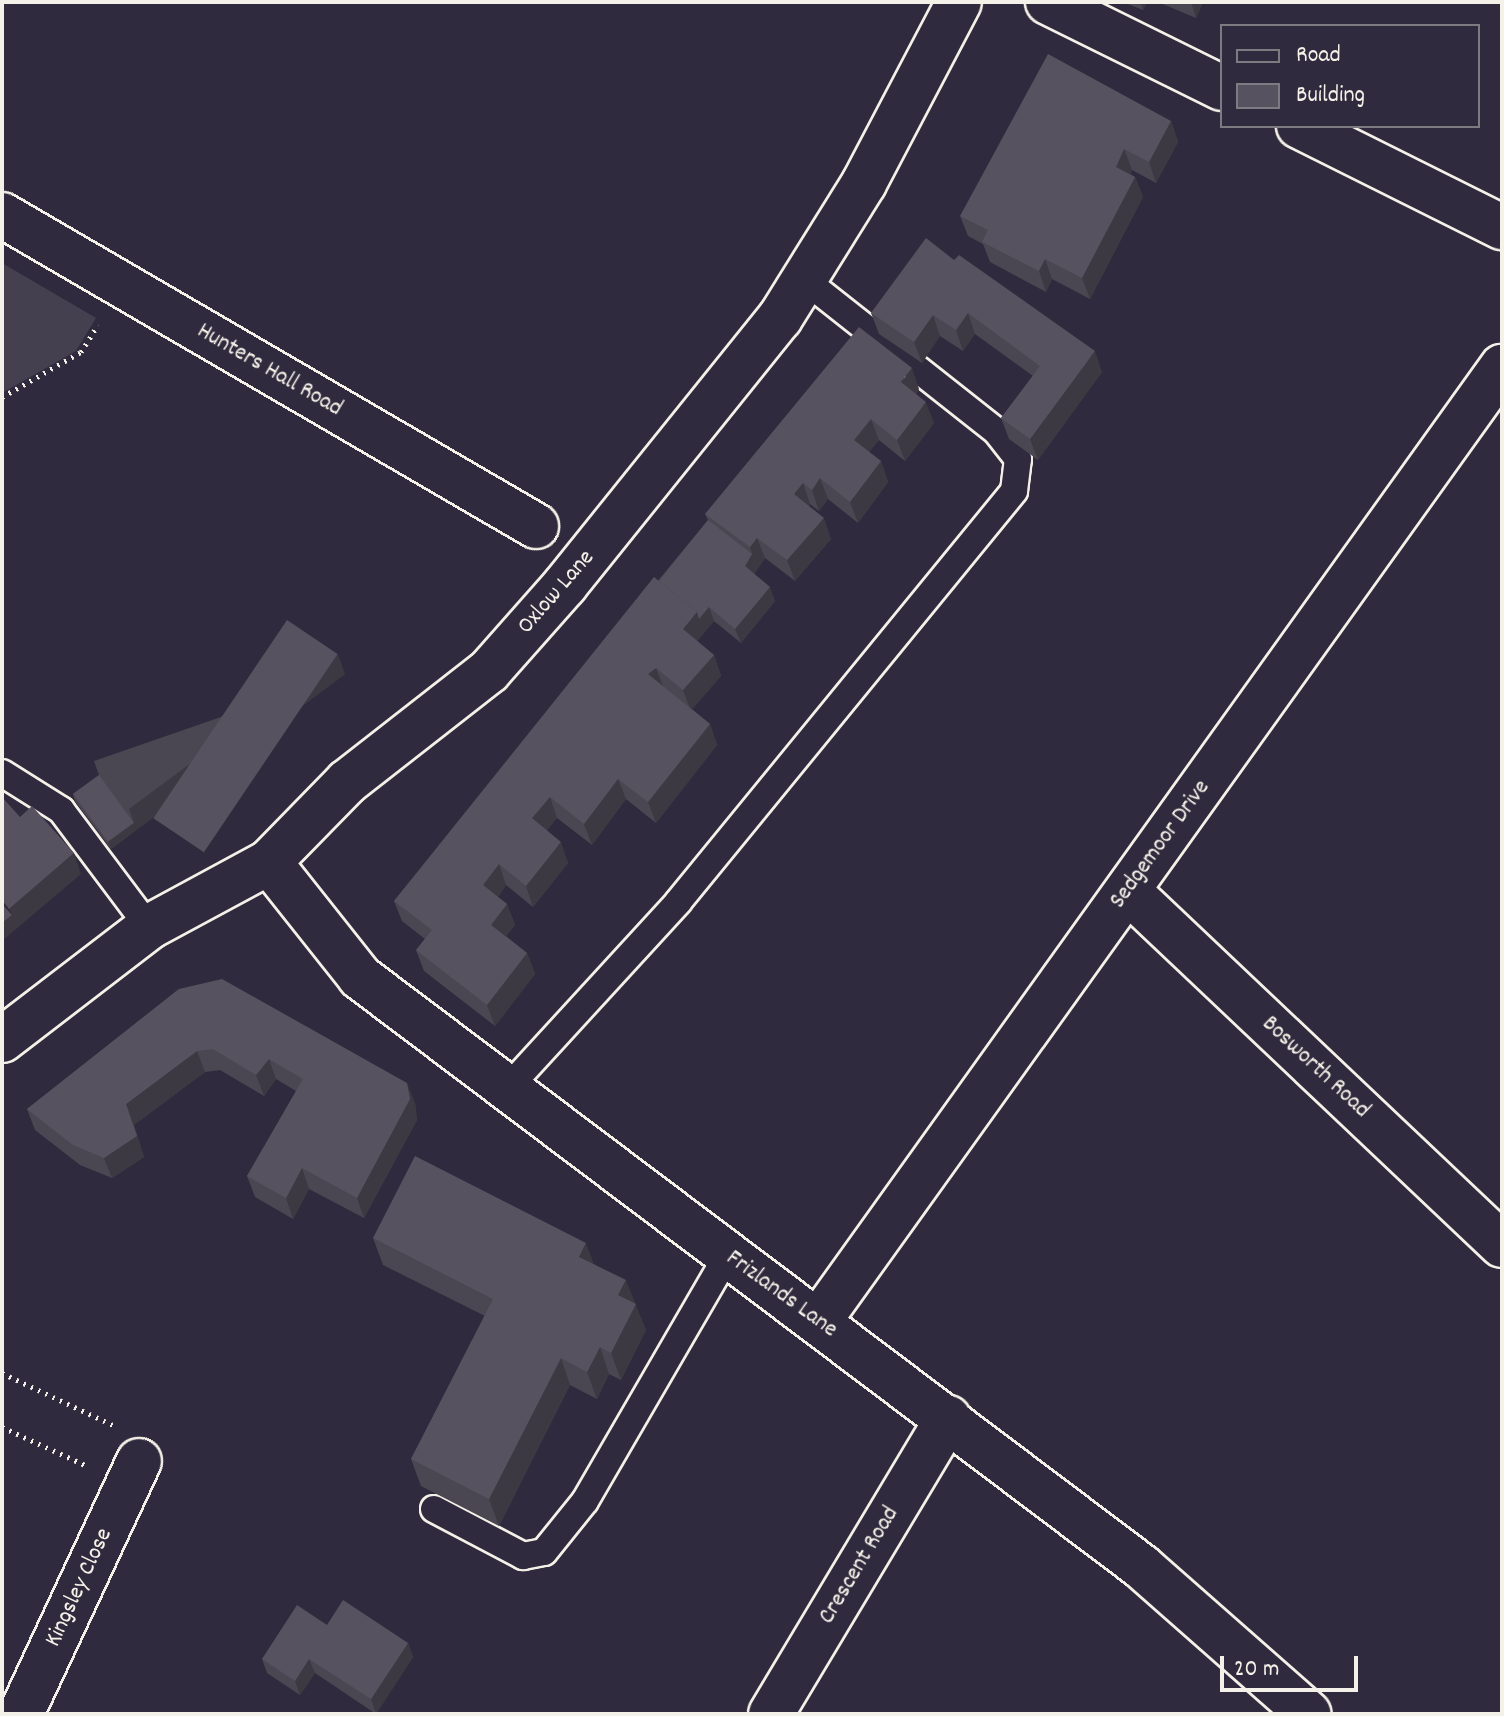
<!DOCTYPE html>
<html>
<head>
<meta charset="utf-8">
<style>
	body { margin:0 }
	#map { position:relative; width:1504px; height:1716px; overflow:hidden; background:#2f2a3d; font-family:Dekko,sans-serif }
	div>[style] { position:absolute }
	.green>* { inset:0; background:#454050 }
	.path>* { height:5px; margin-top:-2.5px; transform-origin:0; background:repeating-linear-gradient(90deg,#f4f1e8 0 2px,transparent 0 8px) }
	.roads { filter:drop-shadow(2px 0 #f4f1e8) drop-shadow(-2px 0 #f4f1e8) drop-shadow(0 2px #f4f1e8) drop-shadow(0 -2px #f4f1e8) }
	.service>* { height:26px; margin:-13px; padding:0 13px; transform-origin:13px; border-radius:13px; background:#2f2a3d }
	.minor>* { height:44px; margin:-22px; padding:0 22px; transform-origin:22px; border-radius:22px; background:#2f2a3d }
	.tertiary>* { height:44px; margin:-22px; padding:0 22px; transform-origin:22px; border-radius:22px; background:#2f2a3d }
	.wall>* { inset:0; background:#4a4752 }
	.shaded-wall>* { inset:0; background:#3c3942 }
	.building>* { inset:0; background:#56525f; transform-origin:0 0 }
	span { translate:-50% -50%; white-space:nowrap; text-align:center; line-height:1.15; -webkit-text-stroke:7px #2f2a3d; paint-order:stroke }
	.street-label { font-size:24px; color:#f4f1e8 }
	.frame { position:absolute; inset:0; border:4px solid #f4f1e8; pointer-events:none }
	.legend { position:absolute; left:1220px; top:24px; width:260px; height:104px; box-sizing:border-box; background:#2f2a3d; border:2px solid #7e7a81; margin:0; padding:10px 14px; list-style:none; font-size:24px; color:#f4f1e8 }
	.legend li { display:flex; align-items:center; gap:16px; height:40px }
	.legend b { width:40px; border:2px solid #7e7a81 }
	.scale { position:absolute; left:1220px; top:1656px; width:138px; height:36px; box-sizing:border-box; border:4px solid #f4f1e8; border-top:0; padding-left:10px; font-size:24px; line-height:28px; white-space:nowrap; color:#f4f1e8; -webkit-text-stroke:6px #2f2a3d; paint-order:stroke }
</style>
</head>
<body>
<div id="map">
	<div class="green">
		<div style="clip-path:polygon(2px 263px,96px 318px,76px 351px,2px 393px)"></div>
	</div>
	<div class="path">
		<div style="left:2px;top:397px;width:91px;rotate:-29.7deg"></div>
		<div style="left:81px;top:352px;width:32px;rotate:-58deg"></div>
		<div style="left:2px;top:1373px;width:123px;rotate:25.1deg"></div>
		<div style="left:2px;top:1427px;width:94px;rotate:24.6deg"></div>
	</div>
	<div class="roads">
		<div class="service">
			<div style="left:2px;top:773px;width:70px;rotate:32.1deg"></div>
			<div style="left:61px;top:810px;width:146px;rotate:53.1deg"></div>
			<div style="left:506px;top:1090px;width:255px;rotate:-47.5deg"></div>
			<div style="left:678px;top:902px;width:531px;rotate:-50.73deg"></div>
			<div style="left:1014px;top:491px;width:32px;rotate:-83deg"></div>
			<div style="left:1018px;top:459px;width:36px;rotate:-128deg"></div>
			<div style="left:996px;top:431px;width:242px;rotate:-141.7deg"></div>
			<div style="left:434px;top:1509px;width:101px;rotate:27.8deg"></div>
			<div style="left:523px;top:1556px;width:21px;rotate:-11deg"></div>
			<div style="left:544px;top:1552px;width:65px;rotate:-51.2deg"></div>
			<div style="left:585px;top:1501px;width:283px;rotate:-59.9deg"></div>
		</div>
		<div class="minor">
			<div style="left:1048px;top:2px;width:194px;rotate:26.3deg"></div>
			<div style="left:1299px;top:126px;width:227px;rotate:26.5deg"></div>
			<div style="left:2px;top:215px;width:618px;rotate:30.22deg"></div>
			<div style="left:1128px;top:891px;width:515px;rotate:43.43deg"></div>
			<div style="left:818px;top:1322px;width:1175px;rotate:-54.39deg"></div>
			<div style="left:21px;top:1714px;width:279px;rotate:-65deg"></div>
			<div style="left:771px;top:1714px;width:345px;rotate:-59.1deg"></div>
		</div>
		<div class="tertiary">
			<div style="left:269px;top:862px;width:147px;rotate:51.6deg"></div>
			<div style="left:360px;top:977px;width:980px;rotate:37.03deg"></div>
			<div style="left:1142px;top:1567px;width:222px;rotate:41.4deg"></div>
			<div style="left:2px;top:1040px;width:185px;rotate:-37.5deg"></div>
			<div style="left:149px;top:927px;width:136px;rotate:-28.4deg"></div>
			<div style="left:269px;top:862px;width:112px;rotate:-45.7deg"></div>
			<div style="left:347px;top:782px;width:180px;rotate:-38deg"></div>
			<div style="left:489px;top:671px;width:115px;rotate:-48.5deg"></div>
			<div style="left:565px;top:585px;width:343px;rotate:-51.2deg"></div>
			<div style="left:780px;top:318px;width:159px;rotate:-58.1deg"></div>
			<div style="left:864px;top:183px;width:204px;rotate:-62.3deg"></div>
		</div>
	</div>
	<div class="wall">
		<div style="clip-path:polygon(1123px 2px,1147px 2px,1143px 10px)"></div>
		<div style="clip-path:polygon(1158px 2px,1203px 2px,1196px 18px)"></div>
		<div style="clip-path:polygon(1171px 121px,1178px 142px,1156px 183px,1132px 170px,1130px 174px,1135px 177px,1143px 197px,1090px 299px,1052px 279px,1046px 292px,990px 262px,983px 244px,968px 236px,960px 216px)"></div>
		<div style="clip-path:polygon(954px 260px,1102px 372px,1038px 460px,1009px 439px,1001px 418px,1033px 376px,975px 334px,963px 351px,940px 336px,922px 363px,879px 334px,871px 313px)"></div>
		<div style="clip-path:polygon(919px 389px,916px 394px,934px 423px,905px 461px,879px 440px,869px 452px,881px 461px,888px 482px,858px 523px,828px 499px,819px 511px,810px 504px,809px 506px,831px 539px,795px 581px,765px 558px,754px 574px,775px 601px,741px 643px,714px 621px,697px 641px,714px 655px,721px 676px,692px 709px,710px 724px,717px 745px,656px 823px,626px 799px,592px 845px,557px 818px,547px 830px,568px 863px,533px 907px,506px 885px,498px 897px,507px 904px,515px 925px,506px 936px,527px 953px,535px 974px,495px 1026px,424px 971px,416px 950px,425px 939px,402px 921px,394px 901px,708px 520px,705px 514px)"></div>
		<div style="clip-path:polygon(345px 674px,111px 849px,75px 801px,73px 794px,99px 775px,94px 761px)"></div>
		<div style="clip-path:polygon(179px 989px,415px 1103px,417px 1120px,364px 1218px,309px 1189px,293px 1219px,255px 1197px,247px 1176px,296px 1091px,276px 1079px,264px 1096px,220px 1070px,205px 1072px,134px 1125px,144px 1157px,112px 1178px,80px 1165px,35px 1130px,27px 1109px)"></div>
		<div style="clip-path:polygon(373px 1238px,594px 1264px,634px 1303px,646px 1330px,621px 1380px,609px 1374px,597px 1399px,570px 1385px,499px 1526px,421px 1486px,411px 1459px,485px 1316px,383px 1265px)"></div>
		<div style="clip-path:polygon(327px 1625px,408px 1643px,413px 1657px,376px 1714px,315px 1673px,300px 1695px,267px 1673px,262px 1659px)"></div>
	</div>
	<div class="shaded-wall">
		<div style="clip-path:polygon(1140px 2px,1147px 2px,1143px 10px)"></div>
		<div style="clip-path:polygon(1191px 2px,1203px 2px,1196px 18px)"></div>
		<div style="clip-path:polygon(1171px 121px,1178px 142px,1156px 183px,1149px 162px)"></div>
		<div style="clip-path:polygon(1124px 149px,1132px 170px,1123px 187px,1116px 167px)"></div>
		<div style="clip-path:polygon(1135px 177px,1143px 197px,1090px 299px,1082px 278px)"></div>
		<div style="clip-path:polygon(1045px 259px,1052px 279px,1046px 292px,1039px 271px)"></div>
		<div style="clip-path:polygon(968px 313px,975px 334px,963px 351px,956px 330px)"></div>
		<div style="clip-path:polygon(933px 315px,940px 336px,922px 363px,914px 342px)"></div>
		<div style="clip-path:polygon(1095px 351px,1102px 372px,1038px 460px,1030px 439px)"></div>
		<div style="clip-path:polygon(912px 368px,919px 389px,908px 403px,901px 382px)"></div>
		<div style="clip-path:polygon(926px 402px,934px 423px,905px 461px,897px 440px)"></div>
		<div style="clip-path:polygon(871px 419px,879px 440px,862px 461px,854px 440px)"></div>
		<div style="clip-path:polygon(881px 461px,888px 482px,858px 523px,850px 502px)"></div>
		<div style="clip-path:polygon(820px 478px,828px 499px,819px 511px,812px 490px)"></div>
		<div style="clip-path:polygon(803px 483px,810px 504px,802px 514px,794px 494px)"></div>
		<div style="clip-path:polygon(824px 518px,831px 539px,795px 581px,787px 560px)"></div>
		<div style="clip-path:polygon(757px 538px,765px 558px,750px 581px,745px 566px,752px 554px,750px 547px)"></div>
		<div style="clip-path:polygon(770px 587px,775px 601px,741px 643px,735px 629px)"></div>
		<div style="clip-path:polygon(709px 607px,714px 621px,690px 650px,683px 629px,697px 612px)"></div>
		<div style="clip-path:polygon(338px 654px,345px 674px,111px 849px,108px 842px,134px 823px,129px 809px)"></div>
		<div style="clip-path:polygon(714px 655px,721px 676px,691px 711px,683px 690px)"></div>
		<div style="clip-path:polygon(656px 668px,664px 689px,648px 674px)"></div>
		<div style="clip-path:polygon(710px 724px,717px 745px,656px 823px,648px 802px)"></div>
		<div style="clip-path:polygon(618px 779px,626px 799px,592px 845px,584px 824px)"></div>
		<div style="clip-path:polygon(550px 797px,557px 818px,540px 839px,532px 818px)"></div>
		<div style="clip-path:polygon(561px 842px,568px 863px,533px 907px,526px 886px)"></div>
		<div style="clip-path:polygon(74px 853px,81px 874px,2px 941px,2px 923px,12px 915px,9px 909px)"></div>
		<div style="clip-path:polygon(499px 864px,506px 885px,491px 906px,483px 885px)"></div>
		<div style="clip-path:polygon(507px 904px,515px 925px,499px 946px,491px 925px)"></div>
		<div style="clip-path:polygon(527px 953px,535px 974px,495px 1026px,487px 1005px)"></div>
		<div style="clip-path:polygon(197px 1051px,205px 1072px,134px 1125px,144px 1157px,112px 1178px,104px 1158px,126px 1104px)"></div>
		<div style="clip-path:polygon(269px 1059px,276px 1079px,264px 1096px,256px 1075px)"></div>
		<div style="clip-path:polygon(407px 1083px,415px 1103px,417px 1120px,364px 1218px,357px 1198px)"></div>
		<div style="clip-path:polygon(302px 1168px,309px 1189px,293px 1219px,286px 1198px)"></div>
		<div style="clip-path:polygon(586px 1243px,596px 1270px,579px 1257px)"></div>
		<div style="clip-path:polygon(626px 1280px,646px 1330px,621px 1380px,611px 1353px,618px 1295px)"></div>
		<div style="clip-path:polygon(600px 1347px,609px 1374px,597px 1399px,587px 1372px)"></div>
		<div style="clip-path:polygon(561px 1358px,570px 1385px,499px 1526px,489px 1499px)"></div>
		<div style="clip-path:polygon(408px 1643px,413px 1657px,376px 1714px,371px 1699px)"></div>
		<div style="clip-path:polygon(309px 1659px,315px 1673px,300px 1695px,295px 1681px)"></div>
	</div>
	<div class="building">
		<div style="clip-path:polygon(1048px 54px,1171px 121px,1149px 162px,1124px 149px,1116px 167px,1135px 177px,1082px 278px,1045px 259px,1039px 271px,982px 242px,988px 230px,960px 216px)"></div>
		<div style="clip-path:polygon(926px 238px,954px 260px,959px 255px,1095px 351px,1030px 439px,1001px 418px,1040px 366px,968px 313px,956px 330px,933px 315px,914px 342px,871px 313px)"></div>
		<div style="clip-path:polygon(859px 327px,912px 368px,901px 382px,926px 402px,897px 440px,871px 419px,854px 440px,881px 461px,850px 502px,820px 478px,812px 490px,803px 483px,794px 494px,824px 518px,787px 560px,757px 538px,750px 547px,705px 514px)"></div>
		<div style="clip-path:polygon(708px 520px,752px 554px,745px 566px,770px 587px,735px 629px,709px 607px,699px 619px,697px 612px,659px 581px)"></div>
		<div style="clip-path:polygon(654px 577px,697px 612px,683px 629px,714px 655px,683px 690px,656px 668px,648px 674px,710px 724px,648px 802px,618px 779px,584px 824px,550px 797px,532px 818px,561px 842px,526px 886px,499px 864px,483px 885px,507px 904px,491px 925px,527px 953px,487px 1005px,416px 950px,432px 930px,394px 901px)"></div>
		<div style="left:287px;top:620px;width:61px;height:239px;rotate:34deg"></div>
		<div style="left:99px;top:775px;width:59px;height:32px;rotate:54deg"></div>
		<div style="clip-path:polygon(2px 797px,20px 817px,32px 806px,74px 853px,9px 909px,2px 900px)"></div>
		<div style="clip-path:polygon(2px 904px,12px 915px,2px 923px)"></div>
		<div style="clip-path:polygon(222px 979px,407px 1083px,410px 1099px,357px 1198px,302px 1168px,286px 1198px,247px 1176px,303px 1079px,269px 1059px,256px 1075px,213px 1049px,197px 1051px,126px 1104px,137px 1136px,104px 1158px,73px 1145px,27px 1109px,179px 989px)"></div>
		<div style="clip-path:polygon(415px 1156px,586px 1243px,579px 1257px,626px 1280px,618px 1295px,636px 1304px,611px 1353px,600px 1347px,587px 1372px,561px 1358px,489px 1499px,411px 1459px,493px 1299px,373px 1238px)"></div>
		<div style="clip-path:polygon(343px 1600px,408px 1643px,371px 1699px,309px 1659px,295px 1681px,262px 1659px,297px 1605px,327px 1625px)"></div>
	</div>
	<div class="street-label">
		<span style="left:269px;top:371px;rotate:30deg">Hunters Hall Road</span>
		<span style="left:557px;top:593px;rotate:-49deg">Oxlow Lane</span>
		<span style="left:1161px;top:845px;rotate:-54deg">Sedgemoor Drive</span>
		<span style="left:1315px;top:1068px;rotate:43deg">Bosworth Road</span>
		<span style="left:781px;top:1295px;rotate:36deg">Frizlands Lane</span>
		<span style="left:860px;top:1566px;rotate:-59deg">Crescent Road</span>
		<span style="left:80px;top:1588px;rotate:-65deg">Kingsley Close</span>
	</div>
	<div class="frame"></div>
	<ul class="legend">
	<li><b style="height:10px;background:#2f2a3d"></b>Road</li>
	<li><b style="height:22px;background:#56525f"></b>Building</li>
	</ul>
	<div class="scale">20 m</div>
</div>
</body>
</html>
